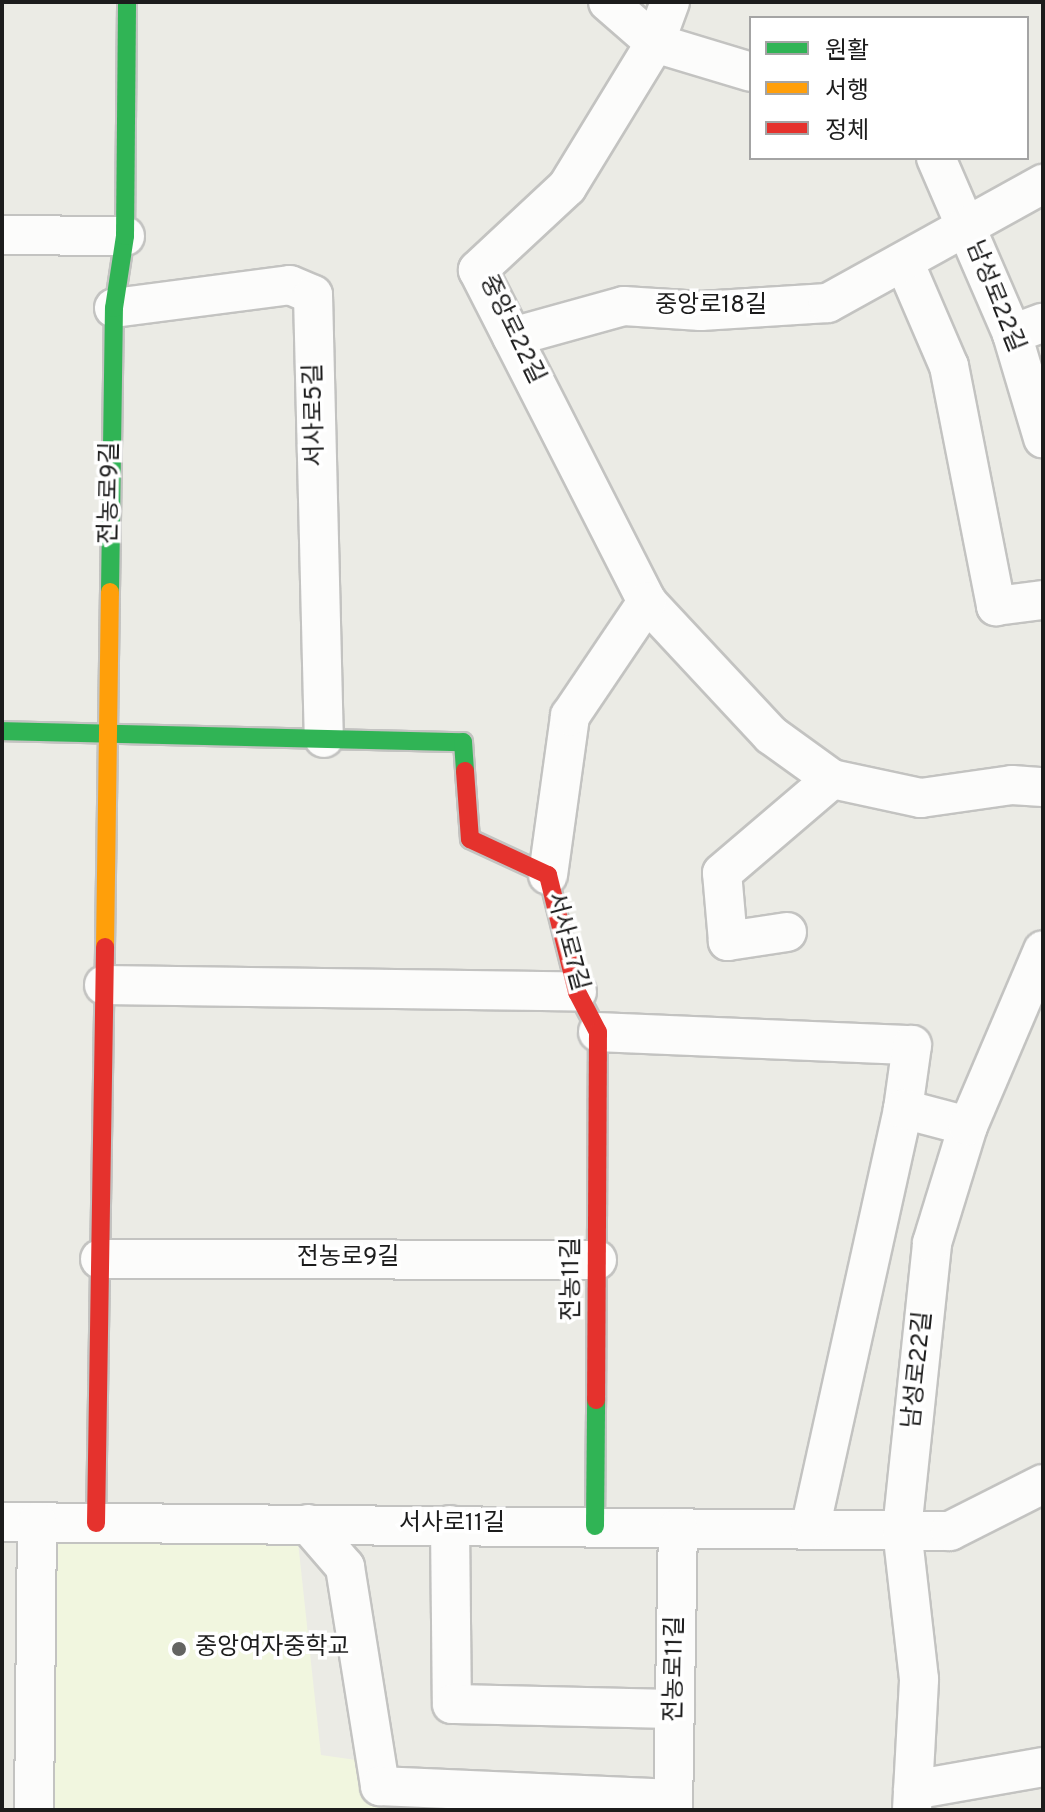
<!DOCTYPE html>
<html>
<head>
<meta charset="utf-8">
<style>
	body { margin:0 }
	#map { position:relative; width:1045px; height:1812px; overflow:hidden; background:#ebebe5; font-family:Overpass,"Noto Sans KR",sans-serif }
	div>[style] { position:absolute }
	.education>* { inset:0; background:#f1f6df }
	.roads { filter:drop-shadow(2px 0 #c3c3c1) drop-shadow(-2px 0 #c3c3c1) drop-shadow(0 2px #c3c3c1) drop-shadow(0 -2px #c3c3c1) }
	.street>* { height:38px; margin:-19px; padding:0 19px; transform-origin:19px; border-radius:19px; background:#fcfcfb }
	.fast>* { height:18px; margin:-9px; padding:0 9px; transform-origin:9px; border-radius:9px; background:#30b455 }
	.slow>* { height:18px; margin:-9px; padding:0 9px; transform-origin:9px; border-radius:9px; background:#ff9f0a }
	.jam>* { height:18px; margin:-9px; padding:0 9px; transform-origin:9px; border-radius:9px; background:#e5322d }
	.dots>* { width:22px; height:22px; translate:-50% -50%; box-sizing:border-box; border:4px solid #fff; border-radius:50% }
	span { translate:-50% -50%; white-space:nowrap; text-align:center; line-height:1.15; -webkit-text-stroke:7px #fff; paint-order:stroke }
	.street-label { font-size:24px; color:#1c1c1c }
	.poi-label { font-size:24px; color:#1c1c1c }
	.left { translate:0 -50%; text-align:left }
	.frame { position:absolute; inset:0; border:4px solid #1c1c1c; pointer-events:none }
	.legend { position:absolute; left:749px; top:16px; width:280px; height:144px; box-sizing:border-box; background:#fff; border:2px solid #a4a4a4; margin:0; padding:10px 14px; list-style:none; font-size:24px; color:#1c1c1c }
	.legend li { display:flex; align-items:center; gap:16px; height:40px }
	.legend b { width:40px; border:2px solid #a4a4a4 }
</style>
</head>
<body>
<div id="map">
	<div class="education">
		<div style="clip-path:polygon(49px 1535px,298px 1542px,321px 1755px,363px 1761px,375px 1804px,574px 1810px,46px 1810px)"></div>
	</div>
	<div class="roads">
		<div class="street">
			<div style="left:608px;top:2px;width:62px;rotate:41.1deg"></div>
			<div style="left:655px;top:43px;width:100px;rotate:16.8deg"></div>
			<div style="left:670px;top:2px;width:44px;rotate:110.1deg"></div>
			<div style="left:655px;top:43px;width:169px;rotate:121.4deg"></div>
			<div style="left:567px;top:187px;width:122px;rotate:137deg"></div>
			<div style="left:478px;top:270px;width:373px;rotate:63deg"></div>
			<div style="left:647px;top:602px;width:182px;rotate:47deg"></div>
			<div style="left:771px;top:735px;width:75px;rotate:35.8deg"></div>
			<div style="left:832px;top:779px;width:91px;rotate:12.1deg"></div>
			<div style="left:921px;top:798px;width:92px;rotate:-8.1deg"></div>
			<div style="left:1012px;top:785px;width:31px;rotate:4deg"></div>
			<div style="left:936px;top:158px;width:192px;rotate:66.6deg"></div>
			<div style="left:1012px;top:334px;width:109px;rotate:73.4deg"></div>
			<div style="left:2px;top:235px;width:123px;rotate:0.5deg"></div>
			<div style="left:905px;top:264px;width:111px;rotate:66.7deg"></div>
			<div style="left:949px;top:366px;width:245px;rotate:78.9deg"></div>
			<div style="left:996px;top:606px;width:47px;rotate:-7.3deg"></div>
			<div style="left:114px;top:308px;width:177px;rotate:-7.4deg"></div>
			<div style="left:290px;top:285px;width:25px;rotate:23deg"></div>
			<div style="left:313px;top:295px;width:443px;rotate:88.6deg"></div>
			<div style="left:1012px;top:334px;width:33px;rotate:-20deg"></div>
			<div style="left:512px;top:337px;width:116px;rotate:-15.5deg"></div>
			<div style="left:624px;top:306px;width:77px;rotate:3.7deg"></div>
			<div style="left:701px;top:311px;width:127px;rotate:-3.6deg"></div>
			<div style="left:828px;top:303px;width:246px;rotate:-29deg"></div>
			<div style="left:548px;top:875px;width:161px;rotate:-82.1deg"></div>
			<div style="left:570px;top:716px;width:138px;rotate:-56deg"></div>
			<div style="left:787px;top:932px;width:60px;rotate:171.3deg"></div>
			<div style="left:728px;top:941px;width:68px;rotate:-95deg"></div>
			<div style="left:722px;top:873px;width:145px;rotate:-40.5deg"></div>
			<div style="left:104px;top:985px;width:473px;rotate:0.8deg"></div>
			<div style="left:598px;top:1032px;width:314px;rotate:2.4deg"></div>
			<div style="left:912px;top:1045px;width:65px;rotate:98deg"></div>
			<div style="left:100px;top:1259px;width:497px;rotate:0.1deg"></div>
			<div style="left:2px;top:1522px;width:948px;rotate:0.54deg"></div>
			<div style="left:950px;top:1531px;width:104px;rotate:-26.8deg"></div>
			<div style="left:308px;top:1524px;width:57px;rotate:49.3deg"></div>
			<div style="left:345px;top:1567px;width:222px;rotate:80.9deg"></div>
			<div style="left:380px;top:1786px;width:293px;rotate:2.5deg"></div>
			<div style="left:450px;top:1525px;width:179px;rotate:89.4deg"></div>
			<div style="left:452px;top:1704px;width:223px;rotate:1.3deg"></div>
			<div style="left:810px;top:1529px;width:430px;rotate:-77.5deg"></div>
			<div style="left:903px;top:1109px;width:67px;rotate:14.7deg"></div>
			<div style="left:913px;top:1790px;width:132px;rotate:-10deg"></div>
			<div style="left:34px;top:1810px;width:288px;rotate:-89.4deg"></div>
			<div style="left:673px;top:1810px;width:282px;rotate:-89deg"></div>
			<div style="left:912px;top:1810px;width:131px;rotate:-86.9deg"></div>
			<div style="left:919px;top:1679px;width:150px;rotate:-96.5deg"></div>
			<div style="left:902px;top:1530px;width:289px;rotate:-84deg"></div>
			<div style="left:932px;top:1243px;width:122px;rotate:-72.9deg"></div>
			<div style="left:968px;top:1126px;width:191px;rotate:-66.9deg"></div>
		</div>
		<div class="fast">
			<div style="left:110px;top:592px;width:284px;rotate:-89.2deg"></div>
			<div style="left:114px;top:308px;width:73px;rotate:-81.3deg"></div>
			<div style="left:125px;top:236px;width:234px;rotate:-89.5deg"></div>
			<div style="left:2px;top:731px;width:461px;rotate:1.4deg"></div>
			<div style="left:463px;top:742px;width:29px;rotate:86deg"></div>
			<div style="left:595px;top:1526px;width:126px;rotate:-89.5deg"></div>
		</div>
		<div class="slow">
			<div style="left:105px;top:947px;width:355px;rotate:-89.2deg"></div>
		</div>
		<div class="jam">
			<div style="left:465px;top:771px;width:68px;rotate:85.8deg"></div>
			<div style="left:470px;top:839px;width:86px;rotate:24.8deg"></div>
			<div style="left:548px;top:875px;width:121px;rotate:76.1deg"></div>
			<div style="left:577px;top:992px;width:45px;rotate:62.3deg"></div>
			<div style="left:598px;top:1032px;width:368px;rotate:90.3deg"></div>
			<div style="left:96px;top:1523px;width:576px;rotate:-89.1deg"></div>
		</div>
	</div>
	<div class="dots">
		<div style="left:179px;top:1649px;background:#646462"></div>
	</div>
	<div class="street-label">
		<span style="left:994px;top:297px;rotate:68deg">남성로22길</span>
		<span style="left:711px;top:307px">중앙로18길</span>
		<span style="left:511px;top:330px;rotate:64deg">중앙로22길</span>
		<span style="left:316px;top:415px;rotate:-91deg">서사로5길</span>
		<span style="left:111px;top:493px;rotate:-89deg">전농로9길</span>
		<span style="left:566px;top:942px;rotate:75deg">서사로7길</span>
		<span style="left:348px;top:1259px">전농로9길</span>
		<span style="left:573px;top:1279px;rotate:-90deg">전농11길</span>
		<span style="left:919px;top:1370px;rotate:-84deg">남성로22길</span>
		<span style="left:452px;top:1525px">서사로11길</span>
		<span style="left:676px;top:1669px;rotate:-89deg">전농로11길</span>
	</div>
	<div class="poi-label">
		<span class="left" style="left:195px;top:1649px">중앙여자중학교</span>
	</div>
	<div class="frame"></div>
	<ul class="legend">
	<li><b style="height:10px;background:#30b455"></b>원활</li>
	<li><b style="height:10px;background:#ff9f0a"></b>서행</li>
	<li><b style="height:10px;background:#e5322d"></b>정체</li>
	</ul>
</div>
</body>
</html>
